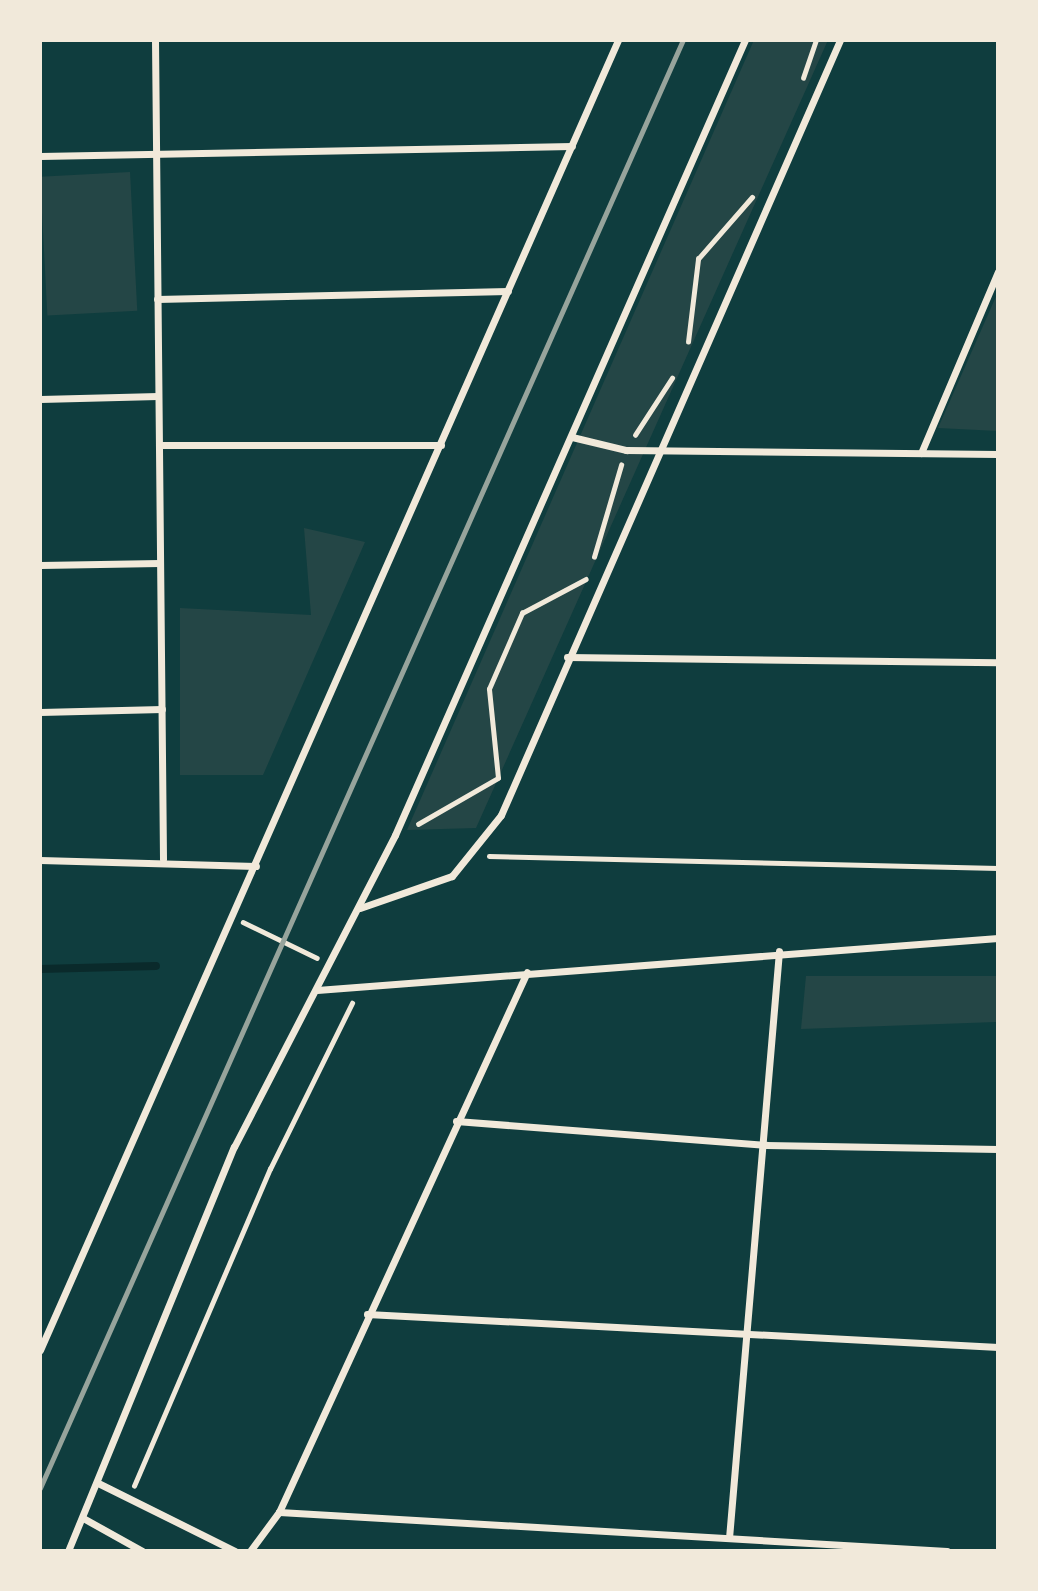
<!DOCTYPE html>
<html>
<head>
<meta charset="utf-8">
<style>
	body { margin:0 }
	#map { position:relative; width:1038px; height:1591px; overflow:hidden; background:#0f3d3e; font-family:"PT Sans Narrow",sans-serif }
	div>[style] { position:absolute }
	.green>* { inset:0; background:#244646; transform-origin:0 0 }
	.stream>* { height:8px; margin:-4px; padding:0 4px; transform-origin:4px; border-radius:4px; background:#0a2a2b }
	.path>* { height:4.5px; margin:-2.25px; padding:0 2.25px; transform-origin:2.25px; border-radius:2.25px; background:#f1e9da }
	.minor>* { height:7px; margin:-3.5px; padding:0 3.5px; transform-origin:3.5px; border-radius:3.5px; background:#f1e9da }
	.rail>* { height:5px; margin:-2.5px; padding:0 2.5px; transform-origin:2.5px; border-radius:2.5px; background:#97a49c }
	span { translate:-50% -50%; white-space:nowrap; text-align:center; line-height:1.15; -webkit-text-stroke:7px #f1e9da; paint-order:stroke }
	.frame { position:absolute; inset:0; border:42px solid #f1e9da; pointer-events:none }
</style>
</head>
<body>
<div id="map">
	<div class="green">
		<div style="clip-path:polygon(754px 40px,828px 40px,476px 828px,407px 830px)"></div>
		<div style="left:130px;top:172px;width:139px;height:90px;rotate:87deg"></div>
		<div style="clip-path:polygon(998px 292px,998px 431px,938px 428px)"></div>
		<div style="clip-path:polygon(304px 528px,365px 542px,263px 775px,180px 775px,180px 608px,311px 615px)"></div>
		<div style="clip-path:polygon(806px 976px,998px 976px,996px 1022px,801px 1029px)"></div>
	</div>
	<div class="stream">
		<div style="left:40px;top:969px;width:116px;rotate:-1.5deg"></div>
	</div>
	<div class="path">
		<div style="left:803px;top:78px;width:40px;rotate:-71.1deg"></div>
		<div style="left:688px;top:342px;width:84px;rotate:-83.1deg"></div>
		<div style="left:698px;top:259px;width:82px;rotate:-48.9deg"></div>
		<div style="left:635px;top:435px;width:68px;rotate:-57deg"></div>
		<div style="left:594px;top:557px;width:96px;rotate:-73.6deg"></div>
		<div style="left:418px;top:824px;width:92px;rotate:-29.9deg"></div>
		<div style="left:498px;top:778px;width:89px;rotate:-95.8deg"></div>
		<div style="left:489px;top:689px;width:83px;rotate:-66.5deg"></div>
		<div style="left:522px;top:613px;width:72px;rotate:-28deg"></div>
		<div style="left:489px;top:856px;width:509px;rotate:1.35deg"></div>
		<div style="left:243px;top:922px;width:82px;rotate:25.9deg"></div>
		<div style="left:134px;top:1486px;width:345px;rotate:-66.8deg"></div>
		<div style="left:270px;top:1169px;width:185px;rotate:-63.7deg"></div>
	</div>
	<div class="minor">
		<div style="left:155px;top:40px;width:819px;rotate:89.44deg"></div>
		<div style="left:40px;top:156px;width:532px;rotate:-1.08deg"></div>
		<div style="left:157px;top:299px;width:351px;rotate:-1.3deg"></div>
		<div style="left:40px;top:399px;width:118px;rotate:-1.5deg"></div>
		<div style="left:572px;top:437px;width:56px;rotate:13.5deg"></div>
		<div style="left:626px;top:450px;width:372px;rotate:0.6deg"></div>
		<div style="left:159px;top:445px;width:282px"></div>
		<div style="left:921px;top:453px;width:197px;rotate:-67deg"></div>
		<div style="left:40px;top:565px;width:120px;rotate:-1deg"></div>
		<div style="left:567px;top:657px;width:431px;rotate:0.7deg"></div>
		<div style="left:40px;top:712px;width:122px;rotate:-1.4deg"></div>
		<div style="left:40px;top:860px;width:216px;rotate:1.6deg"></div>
		<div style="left:360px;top:908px;width:97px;rotate:-19.2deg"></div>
		<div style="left:452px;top:876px;width:78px;rotate:-51.2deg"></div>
		<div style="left:501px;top:815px;width:846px;rotate:-66.37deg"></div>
		<div style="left:317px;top:990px;width:683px;rotate:-4.37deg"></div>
		<div style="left:456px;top:1121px;width:311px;rotate:4.4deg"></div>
		<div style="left:766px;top:1145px;width:232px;rotate:1deg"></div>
		<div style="left:367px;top:1314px;width:632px;rotate:2.99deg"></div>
		<div style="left:40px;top:1350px;width:1432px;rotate:-66.19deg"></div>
		<div style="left:98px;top:1483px;width:153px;rotate:26.4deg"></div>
		<div style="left:279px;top:1512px;width:669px;rotate:3.34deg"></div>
		<div style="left:83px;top:1518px;width:68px;rotate:29.2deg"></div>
		<div style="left:729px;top:1538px;width:589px;rotate:-85.13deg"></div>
		<div style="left:68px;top:1551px;width:437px;rotate:-67.7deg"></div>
		<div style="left:234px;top:1147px;width:351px;rotate:-62.7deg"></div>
		<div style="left:395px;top:835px;width:869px;rotate:-66.24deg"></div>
		<div style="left:250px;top:1551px;width:49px;rotate:-53.4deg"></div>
		<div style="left:279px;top:1512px;width:594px;rotate:-65.33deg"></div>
	</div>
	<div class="rail">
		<div style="left:40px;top:1488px;width:1584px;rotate:-66.06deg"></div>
	</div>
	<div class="frame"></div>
</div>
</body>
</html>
